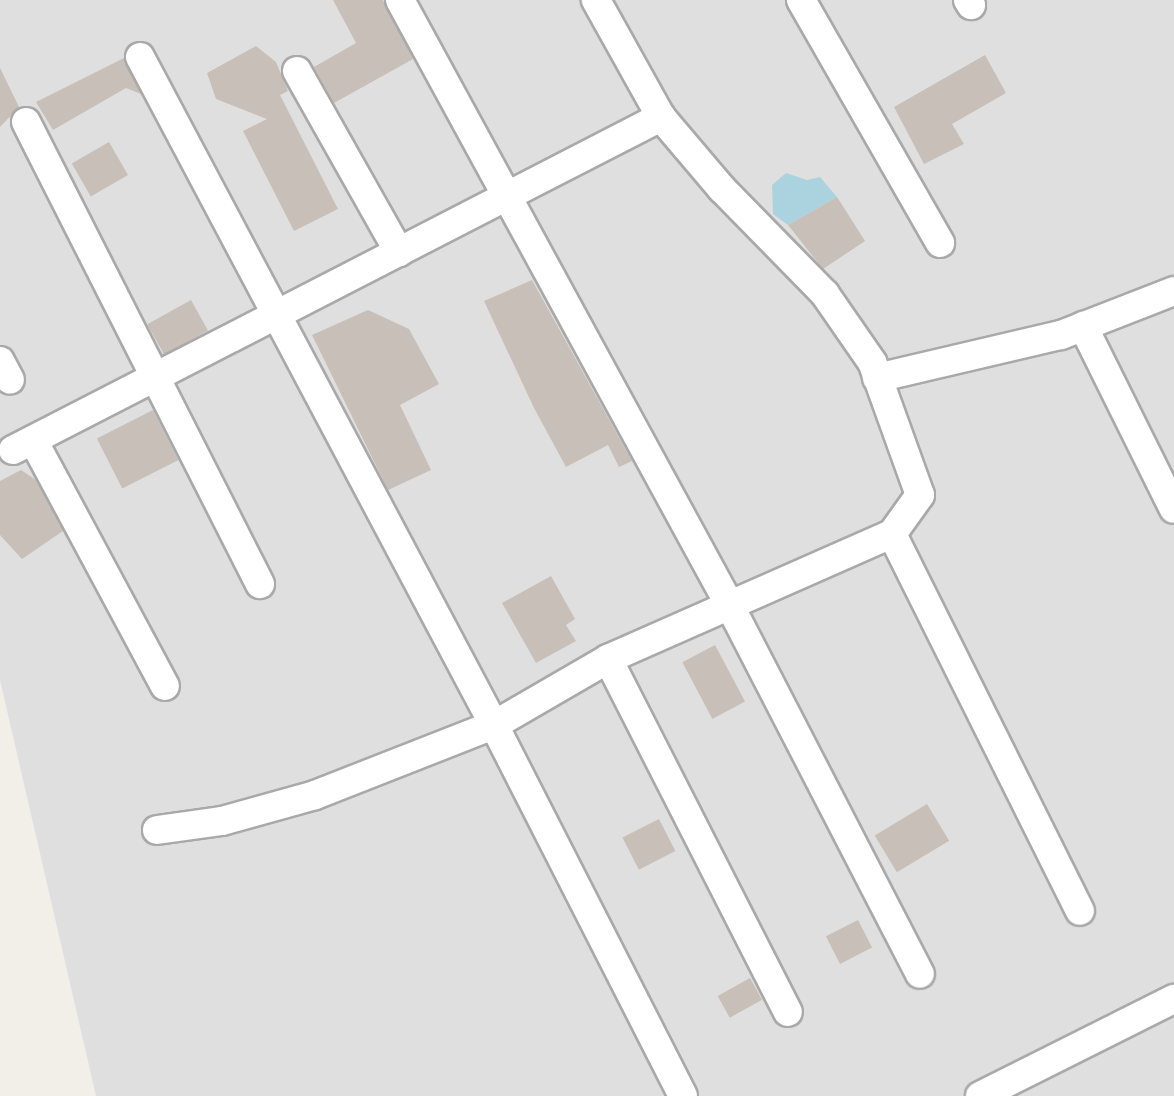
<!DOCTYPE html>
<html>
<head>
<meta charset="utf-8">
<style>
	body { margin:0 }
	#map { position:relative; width:1174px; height:1096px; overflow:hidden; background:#f2efe9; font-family:"Sofia Sans Condensed",sans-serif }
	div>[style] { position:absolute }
	.residential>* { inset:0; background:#e0dfdf }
	.water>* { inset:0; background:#aad3df }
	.building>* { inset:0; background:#c7bfb8; transform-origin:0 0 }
	.roads { filter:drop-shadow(2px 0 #a9a9a9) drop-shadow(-2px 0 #a9a9a9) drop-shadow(0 2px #a9a9a9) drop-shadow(0 -2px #a9a9a9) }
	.minor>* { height:28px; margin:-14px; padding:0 14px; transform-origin:14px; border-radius:14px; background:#fff }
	span { translate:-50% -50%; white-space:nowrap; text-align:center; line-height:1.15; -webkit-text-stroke:5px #fff; paint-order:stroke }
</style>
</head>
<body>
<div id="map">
	<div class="residential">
		<div style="clip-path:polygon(0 0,1174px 0,1174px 1096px,96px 1096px,0 680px)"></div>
	</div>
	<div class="water">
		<div style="clip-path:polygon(786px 173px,807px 180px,820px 177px,837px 197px,788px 225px,773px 214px,772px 185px)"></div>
	</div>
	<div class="building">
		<div style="clip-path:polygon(333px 0,383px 0,413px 59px,334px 103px,314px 67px,356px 43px)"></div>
		<div style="clip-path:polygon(256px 46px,276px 62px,288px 91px,280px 95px,338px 209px,294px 231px,243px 131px,267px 119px,216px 99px,207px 73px)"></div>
		<div style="clip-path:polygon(985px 55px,1006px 93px,952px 124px,964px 144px,924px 164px,894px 107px)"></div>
		<div style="clip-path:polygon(124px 58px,141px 94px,126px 88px,53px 130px,36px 102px)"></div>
		<div style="clip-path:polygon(0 68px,19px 107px,0 127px)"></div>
		<div style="left:109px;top:142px;width:38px;height:43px;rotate:60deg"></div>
		<div style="clip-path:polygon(837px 197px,865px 241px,823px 269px,788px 225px)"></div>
		<div style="clip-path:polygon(532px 280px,632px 461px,619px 467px,608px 445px,566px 467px,534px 408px,484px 301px)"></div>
		<div style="left:191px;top:300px;width:35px;height:50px;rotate:61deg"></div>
		<div style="clip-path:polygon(368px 310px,409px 329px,439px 384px,400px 405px,431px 470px,388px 490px,312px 335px)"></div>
		<div style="left:153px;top:410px;width:56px;height:63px;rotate:63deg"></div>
		<div style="clip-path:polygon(21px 470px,36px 480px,63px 531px,22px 559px,0 535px,0 481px)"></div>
		<div style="clip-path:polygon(551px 576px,575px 619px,566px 625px,576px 641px,536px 663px,502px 603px)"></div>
		<div style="left:715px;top:645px;width:64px;height:37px;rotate:62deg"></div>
		<div style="left:927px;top:804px;width:43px;height:61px;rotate:59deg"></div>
		<div style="left:659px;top:819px;width:36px;height:41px;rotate:63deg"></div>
		<div style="left:858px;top:920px;width:31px;height:36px;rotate:63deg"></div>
		<div style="left:750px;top:978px;width:25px;height:37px;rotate:61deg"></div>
	</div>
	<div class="roads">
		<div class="minor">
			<div style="left:400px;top:0;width:688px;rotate:61.42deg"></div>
			<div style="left:729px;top:604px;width:416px;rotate:62.7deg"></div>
			<div style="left:801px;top:0;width:280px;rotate:60.2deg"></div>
			<div style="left:968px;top:0;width:6px;rotate:59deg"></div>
			<div style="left:140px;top:57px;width:756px;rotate:62.08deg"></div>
			<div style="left:494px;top:725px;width:416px;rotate:63deg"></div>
			<div style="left:297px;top:71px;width:208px;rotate:60.6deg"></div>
			<div style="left:26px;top:122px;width:518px;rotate:63.14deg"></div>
			<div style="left:1083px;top:326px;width:204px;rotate:63.6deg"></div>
			<div style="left:0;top:361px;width:21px;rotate:62deg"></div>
			<div style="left:877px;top:378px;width:189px;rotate:-13.2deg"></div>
			<div style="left:1061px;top:335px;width:121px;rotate:-21.3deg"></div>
			<div style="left:33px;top:440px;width:279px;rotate:61.8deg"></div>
			<div style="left:13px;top:450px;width:729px;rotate:-27.2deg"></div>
			<div style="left:892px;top:534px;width:421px;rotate:63.5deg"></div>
			<div style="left:608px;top:659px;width:396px;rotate:63deg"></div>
			<div style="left:157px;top:830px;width:66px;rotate:-7.9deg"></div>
			<div style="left:222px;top:821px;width:97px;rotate:-15.6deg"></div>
			<div style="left:315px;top:795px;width:192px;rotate:-21.4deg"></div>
			<div style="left:494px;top:725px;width:132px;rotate:-30.1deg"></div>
			<div style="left:608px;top:659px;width:310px;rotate:-23.8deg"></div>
			<div style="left:892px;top:534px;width:48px;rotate:-54.3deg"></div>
			<div style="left:920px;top:495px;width:141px;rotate:-109.8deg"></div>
			<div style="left:872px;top:362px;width:83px;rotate:-124.7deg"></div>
			<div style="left:825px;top:294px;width:147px;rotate:-134.4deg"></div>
			<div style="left:722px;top:189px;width:94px;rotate:-130.3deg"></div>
			<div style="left:661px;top:117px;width:134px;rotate:-119.1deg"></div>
			<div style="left:980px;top:1096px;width:217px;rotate:-26.6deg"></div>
		</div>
	</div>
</div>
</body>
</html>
